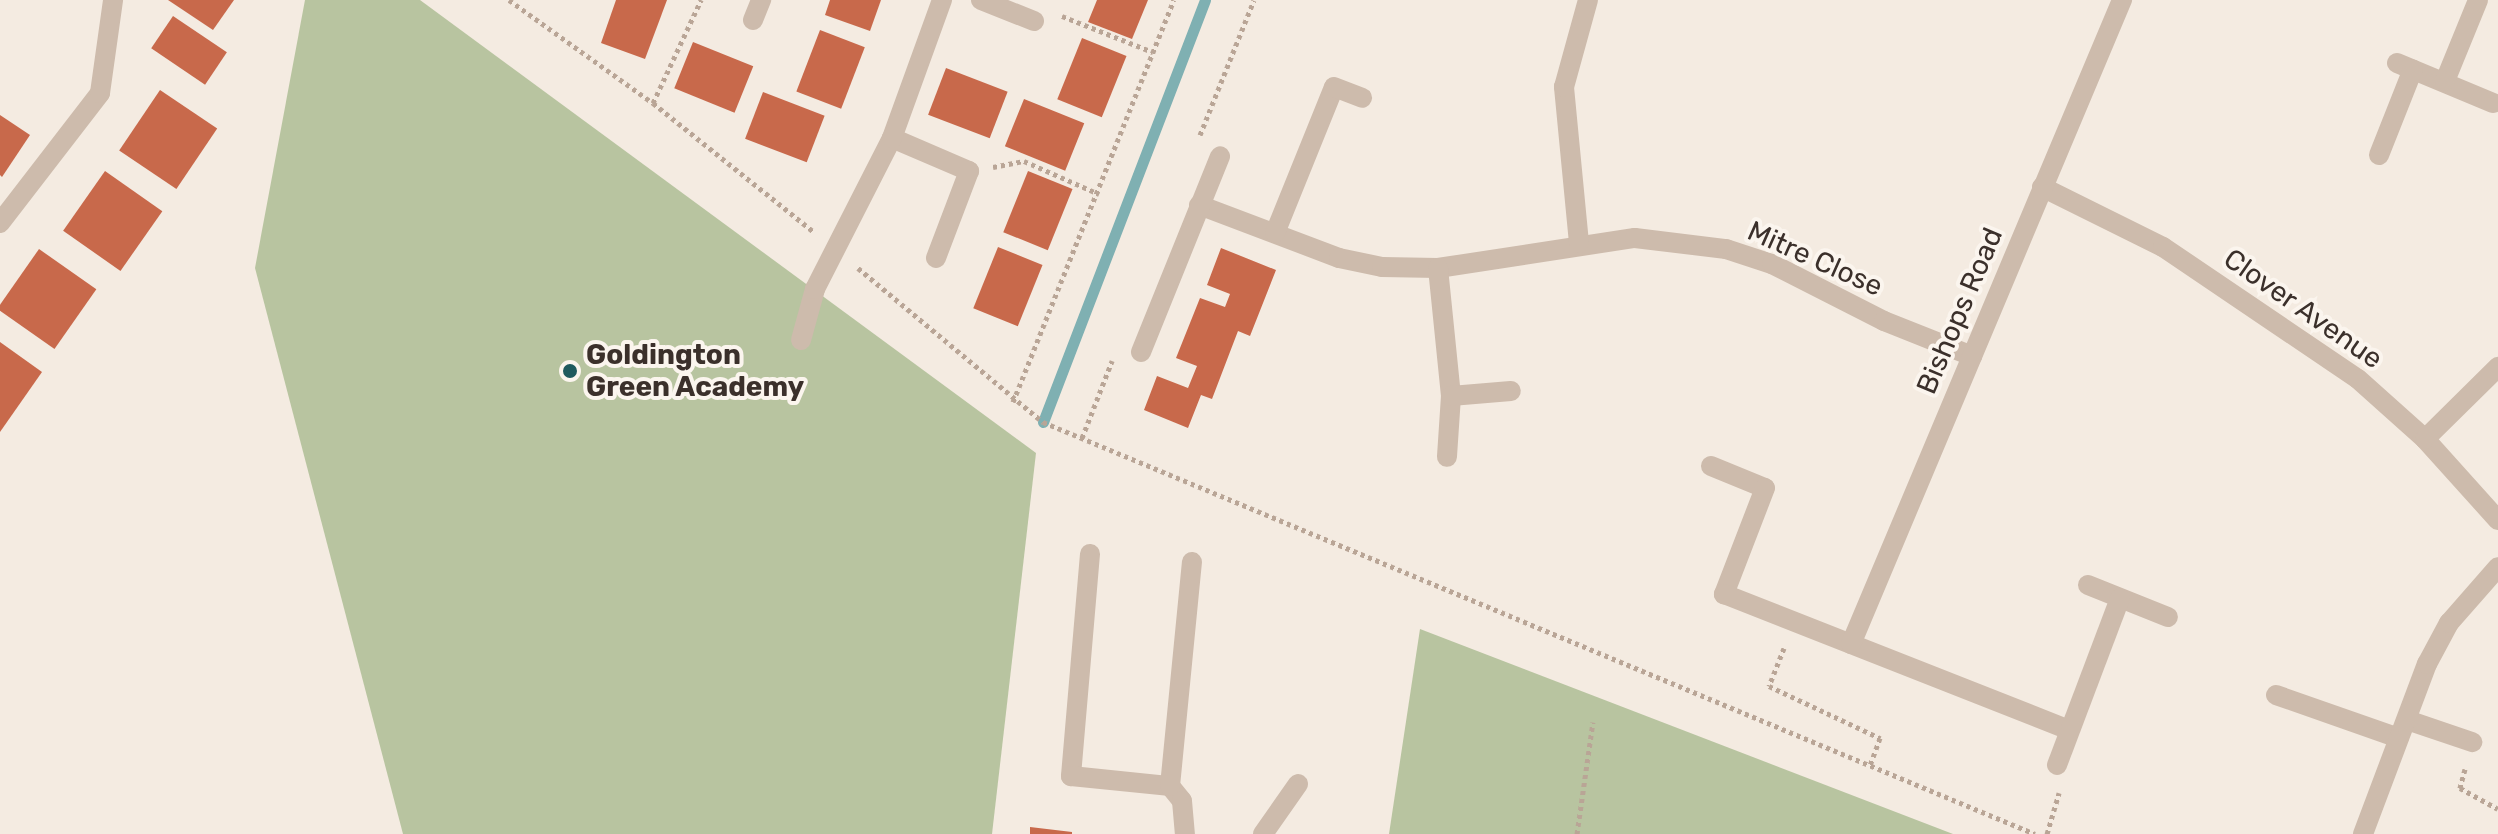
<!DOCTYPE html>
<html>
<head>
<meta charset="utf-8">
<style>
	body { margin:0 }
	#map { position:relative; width:2498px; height:834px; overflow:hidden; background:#f4ebe1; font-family:Rubik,sans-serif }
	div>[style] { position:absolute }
	.green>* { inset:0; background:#b8c4a0 }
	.stream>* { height:11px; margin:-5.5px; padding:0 5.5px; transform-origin:5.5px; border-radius:5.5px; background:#7fb0b2 }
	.building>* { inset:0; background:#c8694b; transform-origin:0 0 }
	.path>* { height:5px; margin-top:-2.5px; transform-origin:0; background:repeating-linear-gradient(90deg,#b9a596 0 4px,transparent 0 8px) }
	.minor>* { height:20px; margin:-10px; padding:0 10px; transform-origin:10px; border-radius:10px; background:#cdbbac }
	.dots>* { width:22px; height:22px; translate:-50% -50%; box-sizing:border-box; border:4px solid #fbf5ee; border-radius:50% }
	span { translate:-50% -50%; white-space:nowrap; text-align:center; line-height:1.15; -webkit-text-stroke:8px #fbf5ee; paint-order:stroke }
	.street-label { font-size:28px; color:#3b302b }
	.poi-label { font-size:28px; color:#3b302b; font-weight:700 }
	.left { translate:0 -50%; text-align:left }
</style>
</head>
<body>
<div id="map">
	<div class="green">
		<div style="clip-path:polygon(305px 0,420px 0,1036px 453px,992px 834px,403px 834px,255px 268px)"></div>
		<div style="clip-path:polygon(1420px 629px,1953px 834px,1389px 834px)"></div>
	</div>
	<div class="stream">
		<div style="left:1043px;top:422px;width:452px;rotate:-69deg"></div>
	</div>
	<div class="building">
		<div style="clip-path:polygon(168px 0,234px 0,213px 30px)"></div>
		<div style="clip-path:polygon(616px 0,667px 0,645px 59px,601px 43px)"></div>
		<div style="clip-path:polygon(830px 0,881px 0,870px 31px,825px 15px)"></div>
		<div style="clip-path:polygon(1097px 0,1148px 0,1132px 39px,1088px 22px)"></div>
		<div style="left:173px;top:16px;width:65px;height:39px;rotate:34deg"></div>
		<div style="left:820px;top:30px;width:48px;height:66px;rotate:21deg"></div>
		<div style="left:1082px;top:38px;width:48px;height:66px;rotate:22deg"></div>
		<div style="left:693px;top:42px;width:65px;height:50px;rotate:22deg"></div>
		<div style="left:946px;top:68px;width:66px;height:50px;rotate:21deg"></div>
		<div style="left:160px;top:90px;width:69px;height:73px;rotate:34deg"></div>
		<div style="left:763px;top:92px;width:66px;height:50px;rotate:21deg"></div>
		<div style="left:1024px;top:99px;width:65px;height:51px;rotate:22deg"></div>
		<div style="clip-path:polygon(0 115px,30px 135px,2px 177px,0 175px)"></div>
		<div style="left:105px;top:171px;width:70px;height:73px;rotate:35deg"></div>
		<div style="left:1028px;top:171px;width:48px;height:66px;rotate:22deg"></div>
		<div style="left:998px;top:247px;width:48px;height:66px;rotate:22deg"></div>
		<div style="clip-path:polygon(1221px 248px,1276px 270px,1250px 336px,1238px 331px,1212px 399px,1201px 395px,1188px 428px,1144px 410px,1157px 376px,1188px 388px,1197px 366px,1176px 358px,1200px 298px,1225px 307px,1230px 294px,1207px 285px)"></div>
		<div style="left:39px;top:249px;width:70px;height:73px;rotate:35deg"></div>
		<div style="clip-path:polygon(0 342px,42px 372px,0 432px)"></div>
		<div style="clip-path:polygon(1030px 827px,1072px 832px,1072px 834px,1030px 834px)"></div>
	</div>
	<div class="path">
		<div style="left:509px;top:0;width:177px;rotate:35.6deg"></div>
		<div style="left:653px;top:103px;width:205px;rotate:38.7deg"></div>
		<div style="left:1062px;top:16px;width:98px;rotate:21.6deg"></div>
		<div style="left:653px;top:103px;width:114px;rotate:-65deg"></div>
		<div style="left:1200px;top:135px;width:145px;rotate:-68.2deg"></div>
		<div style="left:993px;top:167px;width:32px;rotate:-11deg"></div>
		<div style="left:1024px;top:161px;width:82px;rotate:23.7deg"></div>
		<div style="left:858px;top:268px;width:241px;rotate:39.8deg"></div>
		<div style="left:1043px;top:422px;width:1074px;rotate:22.55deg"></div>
		<div style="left:1013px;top:402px;width:433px;rotate:-68.2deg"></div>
		<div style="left:1082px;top:438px;width:83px;rotate:-68.7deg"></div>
		<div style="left:1784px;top:648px;width:41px;rotate:111.5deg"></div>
		<div style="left:1769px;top:686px;width:123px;rotate:25.1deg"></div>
		<div style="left:1880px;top:738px;width:30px;rotate:110deg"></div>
		<div style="left:2465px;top:769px;width:20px;rotate:105deg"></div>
		<div style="left:2460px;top:788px;width:43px;rotate:28.9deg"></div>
		<div style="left:1577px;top:834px;width:113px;rotate:-81.9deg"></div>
		<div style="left:2047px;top:834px;width:43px;rotate:-73.7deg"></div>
	</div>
	<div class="minor">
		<div style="left:981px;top:0;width:57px;rotate:21.6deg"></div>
		<div style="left:753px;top:20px;width:22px;rotate:-68deg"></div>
		<div style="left:2397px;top:63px;width:104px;rotate:22.6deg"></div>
		<div style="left:2445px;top:81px;width:87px;rotate:-67.8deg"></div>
		<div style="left:892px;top:138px;width:84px;rotate:23.2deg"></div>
		<div style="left:969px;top:171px;width:93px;rotate:110.8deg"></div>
		<div style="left:2379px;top:155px;width:92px;rotate:-68.4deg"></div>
		<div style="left:2042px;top:187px;width:135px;rotate:26.4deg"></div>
		<div style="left:2163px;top:247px;width:235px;rotate:34.1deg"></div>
		<div style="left:2358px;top:379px;width:90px;rotate:41.8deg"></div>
		<div style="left:2425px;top:439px;width:109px;rotate:48deg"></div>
		<div style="left:1199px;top:205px;width:150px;rotate:20.7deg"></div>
		<div style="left:1339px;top:258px;width:44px;rotate:11.8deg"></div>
		<div style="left:1382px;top:267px;width:56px;rotate:1deg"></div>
		<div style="left:1438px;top:268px;width:199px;rotate:-8.7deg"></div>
		<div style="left:1635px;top:238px;width:92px;rotate:6.9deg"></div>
		<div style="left:1726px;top:249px;width:48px;rotate:18.1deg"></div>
		<div style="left:1772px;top:264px;width:126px;rotate:27deg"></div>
		<div style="left:1884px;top:321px;width:95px;rotate:21.7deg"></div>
		<div style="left:0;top:223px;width:164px;rotate:-52.4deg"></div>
		<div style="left:100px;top:93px;width:94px;rotate:-82deg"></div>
		<div style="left:1275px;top:233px;width:157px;rotate:-68deg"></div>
		<div style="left:1334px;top:87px;width:30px;rotate:21deg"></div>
		<div style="left:1579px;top:243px;width:157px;rotate:-95.5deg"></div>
		<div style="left:1564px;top:87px;width:90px;rotate:-74.6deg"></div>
		<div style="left:1438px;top:268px;width:129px;rotate:84.2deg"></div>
		<div style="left:1451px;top:396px;width:61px;rotate:93.8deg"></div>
		<div style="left:801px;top:340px;width:53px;rotate:-74.6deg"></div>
		<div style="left:815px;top:289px;width:169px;rotate:-63deg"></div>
		<div style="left:892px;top:138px;width:147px;rotate:-70.1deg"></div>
		<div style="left:1141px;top:352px;width:211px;rotate:-68deg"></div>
		<div style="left:1451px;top:396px;width:60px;rotate:-4.8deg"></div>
		<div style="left:2425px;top:439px;width:103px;rotate:-44.6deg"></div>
		<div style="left:1711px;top:466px;width:58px;rotate:22.2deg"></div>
		<div style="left:1765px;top:488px;width:114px;rotate:111.1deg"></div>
		<div style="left:1724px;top:594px;width:369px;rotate:21.5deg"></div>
		<div style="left:1090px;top:554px;width:223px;rotate:94.9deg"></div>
		<div style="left:1071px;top:776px;width:100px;rotate:5.8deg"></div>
		<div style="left:1170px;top:786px;width:19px;rotate:51deg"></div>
		<div style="left:1182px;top:801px;width:33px;rotate:85deg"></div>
		<div style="left:2088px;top:585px;width:86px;rotate:21.8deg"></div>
		<div style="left:1851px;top:644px;width:699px;rotate:-67.18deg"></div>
		<div style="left:2276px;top:695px;width:130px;rotate:19.3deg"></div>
		<div style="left:2407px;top:720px;width:69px;rotate:18.7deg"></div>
		<div style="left:2057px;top:765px;width:178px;rotate:-69.3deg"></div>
		<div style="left:1170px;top:786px;width:225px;rotate:-84.4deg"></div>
		<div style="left:1263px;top:834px;width:61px;rotate:-55deg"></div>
		<div style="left:2363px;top:834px;width:182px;rotate:-69.4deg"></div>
		<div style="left:2427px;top:664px;width:47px;rotate:-61.8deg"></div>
		<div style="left:2449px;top:623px;width:74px;rotate:-48.8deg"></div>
	</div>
	<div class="dots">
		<div style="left:570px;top:371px;background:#1f5a5e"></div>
	</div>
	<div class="street-label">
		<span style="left:1815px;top:259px;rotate:24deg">Mitre Close</span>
		<span style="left:2303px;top:309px;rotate:35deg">Clover Avenue</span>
		<span style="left:1960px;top:311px;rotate:-67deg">Bishops Road</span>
	</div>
	<div class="poi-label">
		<span class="left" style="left:586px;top:371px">Goldington<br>Green Academy</span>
	</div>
</div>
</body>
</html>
